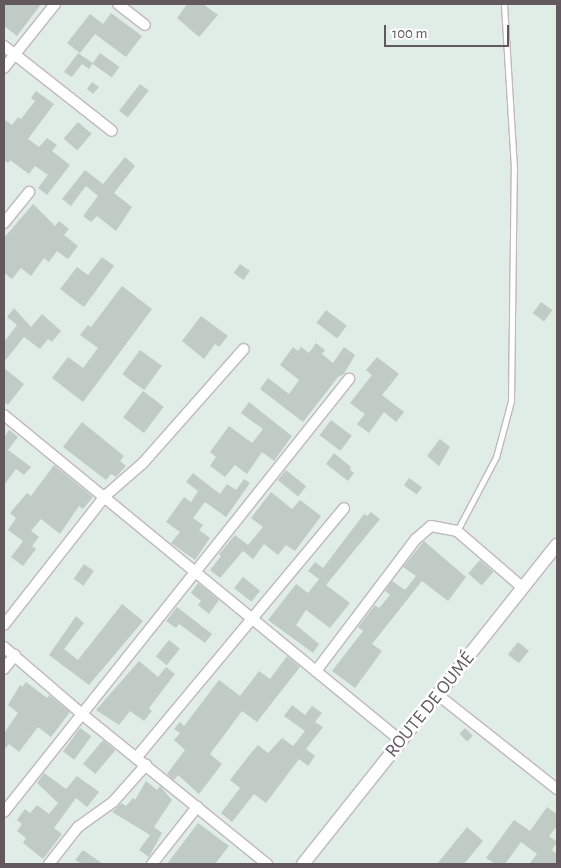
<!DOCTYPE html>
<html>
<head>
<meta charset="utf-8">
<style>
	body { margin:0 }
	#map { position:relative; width:561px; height:868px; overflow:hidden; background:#e0ede7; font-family:"Alegreya Sans",sans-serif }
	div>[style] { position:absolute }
	.building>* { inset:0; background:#bfcbc4; transform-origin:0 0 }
	.roads { filter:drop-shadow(1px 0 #c0b8bd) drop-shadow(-1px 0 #c0b8bd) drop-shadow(0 1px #c0b8bd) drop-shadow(0 -1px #c0b8bd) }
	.service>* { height:5px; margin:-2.5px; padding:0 2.5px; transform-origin:2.5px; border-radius:2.5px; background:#fff }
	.minor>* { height:10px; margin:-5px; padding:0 5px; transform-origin:5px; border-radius:5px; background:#fff }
	.tertiary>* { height:12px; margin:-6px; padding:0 6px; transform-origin:6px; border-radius:6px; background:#fff }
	span { translate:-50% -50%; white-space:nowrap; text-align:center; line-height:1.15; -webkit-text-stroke:5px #fff; paint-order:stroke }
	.street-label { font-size:19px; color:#62595f }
	.frame { position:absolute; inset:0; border:5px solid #62595f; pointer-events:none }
	.scale { position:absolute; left:384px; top:25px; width:125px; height:22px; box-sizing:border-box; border:2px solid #62595f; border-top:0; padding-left:6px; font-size:15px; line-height:18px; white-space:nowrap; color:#62595f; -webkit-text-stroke:4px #fff; paint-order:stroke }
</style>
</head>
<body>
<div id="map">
	<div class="building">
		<div style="clip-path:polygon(4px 4px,41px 4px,17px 36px,4px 26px)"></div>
		<div style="clip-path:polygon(187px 4px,203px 4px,218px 15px,199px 37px,177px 18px)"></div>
		<div style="clip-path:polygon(111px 13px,142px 36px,126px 57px,95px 34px,80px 53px,67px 43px,90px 14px,103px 24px)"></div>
		<div style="clip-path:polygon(78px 53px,93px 63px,89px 69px,82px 64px,72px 77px,64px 72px)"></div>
		<div style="left:100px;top:53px;width:24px;height:13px;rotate:36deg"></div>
		<div style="clip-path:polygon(92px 82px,99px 87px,93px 94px,87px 89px)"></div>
		<div style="left:140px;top:84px;width:11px;height:34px;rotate:38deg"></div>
		<div style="clip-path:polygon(36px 91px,54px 104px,28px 139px,39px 147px,47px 138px,57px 145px,52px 151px,70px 165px,47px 195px,38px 188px,48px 175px,35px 166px,29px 174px,10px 160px,8px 163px,4px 160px,4px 119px,12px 125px,18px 117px,21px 119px,35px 101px,31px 98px)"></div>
		<div style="left:78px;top:122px;width:18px;height:22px;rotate:41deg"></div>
		<div style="clip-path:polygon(125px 157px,135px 166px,114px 193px,132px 207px,116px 231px,97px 216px,91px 222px,83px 216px,98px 196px,86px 186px,71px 206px,62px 199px,85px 170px,103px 184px)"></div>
		<div style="clip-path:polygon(33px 204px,55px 226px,59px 221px,69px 229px,64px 235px,78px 246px,68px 259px,57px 251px,49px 262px,44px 258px,31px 276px,21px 268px,12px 279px,4px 273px,4px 238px)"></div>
		<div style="clip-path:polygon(102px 257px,114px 266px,84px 307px,60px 289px,77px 267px,88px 275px)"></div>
		<div style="left:240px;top:264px;width:12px;height:11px;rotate:35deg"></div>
		<div style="clip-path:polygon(122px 286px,152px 309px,83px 402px,52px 378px,68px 357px,83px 368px,98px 348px,80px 335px,88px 325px,91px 327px)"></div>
		<div style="left:541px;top:302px;width:14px;height:14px;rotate:36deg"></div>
		<div style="clip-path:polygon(14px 308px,31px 327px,42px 314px,61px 331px,52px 342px,48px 339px,40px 349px,24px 337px,4px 362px,4px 342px,17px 325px,7px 317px)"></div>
		<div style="left:326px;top:310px;width:26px;height:16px;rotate:37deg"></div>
		<div style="clip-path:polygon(201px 316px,228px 336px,219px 347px,215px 344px,204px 359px,182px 341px)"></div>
		<div style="clip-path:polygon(316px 343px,325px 350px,322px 354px,333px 363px,344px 347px,355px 355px,344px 374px,338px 377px,303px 422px,260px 389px,268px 378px,289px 394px,299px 380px,280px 365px,293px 347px,298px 351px,301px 347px,309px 353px)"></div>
		<div style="left:140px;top:350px;width:27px;height:30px;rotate:36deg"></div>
		<div style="clip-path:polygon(377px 357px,399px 374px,382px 395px,404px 412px,396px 422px,384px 412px,369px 433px,357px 424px,365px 414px,350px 403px,372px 375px,366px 370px)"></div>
		<div style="clip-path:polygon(4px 368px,24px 384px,8px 405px,4px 402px)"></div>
		<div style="left:143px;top:391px;width:26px;height:33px;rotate:37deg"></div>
		<div style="clip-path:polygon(249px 402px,292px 436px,274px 461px,262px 452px,247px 474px,235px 465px,225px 477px,210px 466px,216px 457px,210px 452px,229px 426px,252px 443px,263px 429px,241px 413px)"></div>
		<div style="left:331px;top:420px;width:26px;height:19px;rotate:37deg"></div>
		<div style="clip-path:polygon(82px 422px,124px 456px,120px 461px,126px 466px,116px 477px,111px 474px,106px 480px,63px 447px)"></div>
		<div style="clip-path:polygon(9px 430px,18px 437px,8px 450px,31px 467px,24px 475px,16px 469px,4px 485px,4px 437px)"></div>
		<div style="clip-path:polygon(440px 439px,450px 447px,439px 466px,427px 456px)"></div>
		<div style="clip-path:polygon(334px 453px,351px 467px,350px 470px,354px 473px,348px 481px,326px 464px)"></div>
		<div style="clip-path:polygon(54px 465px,93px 497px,83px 509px,79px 506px,60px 534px,41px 519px,31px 531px,39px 537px,32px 546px,36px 549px,23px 566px,11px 557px,23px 541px,8px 530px,16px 518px,10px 513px,27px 493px,31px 496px)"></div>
		<div style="left:286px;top:470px;width:26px;height:13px;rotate:39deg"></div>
		<div style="clip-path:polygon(193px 473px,220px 494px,227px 484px,236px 490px,244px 479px,250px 483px,226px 517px,205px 502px,193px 518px,203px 525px,199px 530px,210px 538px,195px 560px,171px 543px,180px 532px,166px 522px,184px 497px,191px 502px,198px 491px,186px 482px)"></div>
		<div style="left:409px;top:478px;width:16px;height:9px;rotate:35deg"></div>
		<div style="clip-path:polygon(271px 492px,292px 509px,300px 500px,321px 516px,295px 551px,286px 545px,278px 555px,264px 544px,253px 559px,243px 551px,220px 578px,210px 570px,221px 556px,219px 554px,235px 535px,248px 545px,263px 527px,251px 518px)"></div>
		<div style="clip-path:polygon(371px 512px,380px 519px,326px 585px,350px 603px,330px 628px,306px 610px,296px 625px,319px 644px,313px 653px,268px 620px,296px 584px,308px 593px,319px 579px,308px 571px,315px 562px,323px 568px,364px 514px,367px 516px)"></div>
		<div style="clip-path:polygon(424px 541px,466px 577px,448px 601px,422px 581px,372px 644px,382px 651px,355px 688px,332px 671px,363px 631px,358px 627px,375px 605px,379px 608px,390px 595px,385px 591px,392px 581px,405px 590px,416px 576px,403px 567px)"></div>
		<div style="left:480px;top:560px;width:18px;height:18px;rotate:41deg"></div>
		<div style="left:84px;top:564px;width:12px;height:18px;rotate:35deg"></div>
		<div style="left:243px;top:577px;width:22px;height:14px;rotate:39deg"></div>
		<div style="clip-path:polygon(198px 583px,219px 600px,209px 614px,198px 605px,201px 601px,191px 593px)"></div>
		<div style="clip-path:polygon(122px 604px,143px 621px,89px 685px,49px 655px,76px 616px,84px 623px,64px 649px,78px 660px)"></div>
		<div style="clip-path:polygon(177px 607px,212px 634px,205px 643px,179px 624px,176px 628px,166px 621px)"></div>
		<div style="left:169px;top:640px;width:14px;height:21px;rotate:39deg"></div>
		<div style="left:518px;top:642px;width:14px;height:16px;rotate:39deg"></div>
		<div style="clip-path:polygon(287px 656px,300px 667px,257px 722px,242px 711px,210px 754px,222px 764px,199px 794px,178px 775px,174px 780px,167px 774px,185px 750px,174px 740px,180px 733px,174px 729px,180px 722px,184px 726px,219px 680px,240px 696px,259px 671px,270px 679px)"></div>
		<div style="clip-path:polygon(139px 661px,158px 677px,166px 667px,175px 674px,149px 708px,152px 711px,144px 721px,130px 711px,119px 725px,96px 710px)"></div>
		<div style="clip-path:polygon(26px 682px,47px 698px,49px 695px,70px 712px,51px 737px,38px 727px,19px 752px,9px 744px,4px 750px,4px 733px,18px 713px,8px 705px,20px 685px,22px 687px)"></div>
		<div style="clip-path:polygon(292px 705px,305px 715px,312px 706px,322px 713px,315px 722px,323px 727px,306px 749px,315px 756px,308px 766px,299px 759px,266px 803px,254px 794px,232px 822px,221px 813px,240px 788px,230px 780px,251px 753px,258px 745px,268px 753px,282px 738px,293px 746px,305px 731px,284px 716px)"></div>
		<div style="left:80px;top:728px;width:14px;height:29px;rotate:36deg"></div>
		<div style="left:465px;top:728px;width:11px;height:8px;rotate:45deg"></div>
		<div style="left:103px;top:740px;width:16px;height:31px;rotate:40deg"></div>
		<div style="clip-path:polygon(44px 773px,66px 789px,77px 776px,99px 792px,87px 807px,76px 798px,54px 828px,62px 834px,43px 859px,23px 843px,26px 838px,17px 831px,22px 824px,17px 820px,25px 809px,30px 813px,37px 805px,49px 814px,58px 803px,37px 783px)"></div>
		<div style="clip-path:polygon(146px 781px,157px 790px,160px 786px,172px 800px,154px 827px,162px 833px,149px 857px,139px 850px,150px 835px,112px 812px,122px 803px,126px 806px,133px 798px,135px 800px)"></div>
		<div style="clip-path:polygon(547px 807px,557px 814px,557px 826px,549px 836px,557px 842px,552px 850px,557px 854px,557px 864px,529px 864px,537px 854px,521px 842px,505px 864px,495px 864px,486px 858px,514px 820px,530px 831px)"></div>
		<div style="clip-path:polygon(198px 823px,229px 846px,215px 864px,167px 864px)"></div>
		<div style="clip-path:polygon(467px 827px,483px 841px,464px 864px,437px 864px)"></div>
		<div style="clip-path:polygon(83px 850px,103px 864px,82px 864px,75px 860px)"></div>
	</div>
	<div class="roads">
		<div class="service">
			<div style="left:457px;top:531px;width:84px;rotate:-62.2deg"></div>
			<div style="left:496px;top:457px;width:58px;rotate:-75deg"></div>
			<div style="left:511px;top:401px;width:233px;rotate:-89.3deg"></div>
			<div style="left:514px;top:168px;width:164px;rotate:-93.5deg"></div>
		</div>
		<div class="minor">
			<div style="left:118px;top:4px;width:34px;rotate:38deg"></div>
			<div style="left:4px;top:46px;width:137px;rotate:38.2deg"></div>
			<div style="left:4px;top:68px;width:82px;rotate:-51.4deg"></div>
			<div style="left:4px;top:223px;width:40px;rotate:-51deg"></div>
			<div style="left:4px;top:415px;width:514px;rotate:39.39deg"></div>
			<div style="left:4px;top:625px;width:164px;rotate:-51.9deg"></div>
			<div style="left:105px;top:496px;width:50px;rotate:-41deg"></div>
			<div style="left:143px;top:463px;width:152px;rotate:-48.5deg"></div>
			<div style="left:4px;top:647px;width:104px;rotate:40.7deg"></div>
			<div style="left:83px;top:715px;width:237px;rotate:39deg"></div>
			<div style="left:4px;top:669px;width:18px;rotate:-52deg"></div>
			<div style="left:316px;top:671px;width:166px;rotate:-52.9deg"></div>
			<div style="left:416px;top:539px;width:20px;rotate:-41deg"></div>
			<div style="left:431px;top:526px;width:26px;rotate:11deg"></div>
			<div style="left:457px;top:531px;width:87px;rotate:40.8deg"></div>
			<div style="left:438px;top:695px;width:152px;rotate:38.3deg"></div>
			<div style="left:136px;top:758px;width:325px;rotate:-50.2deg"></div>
			<div style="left:4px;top:812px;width:554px;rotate:-51.45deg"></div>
			<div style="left:49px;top:864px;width:47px;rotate:-51.9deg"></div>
			<div style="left:78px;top:827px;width:43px;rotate:-35.5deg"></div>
			<div style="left:113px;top:802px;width:50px;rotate:-48.3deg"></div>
			<div style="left:152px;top:864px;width:73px;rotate:-51.7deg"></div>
		</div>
		<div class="tertiary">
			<div style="left:303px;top:864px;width:408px;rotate:-51.5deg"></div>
		</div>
	</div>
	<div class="street-label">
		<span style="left:430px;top:705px;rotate:-51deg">ROUTE DE OUMÉ</span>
	</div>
	<div class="frame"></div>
	<div class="scale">100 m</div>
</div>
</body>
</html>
